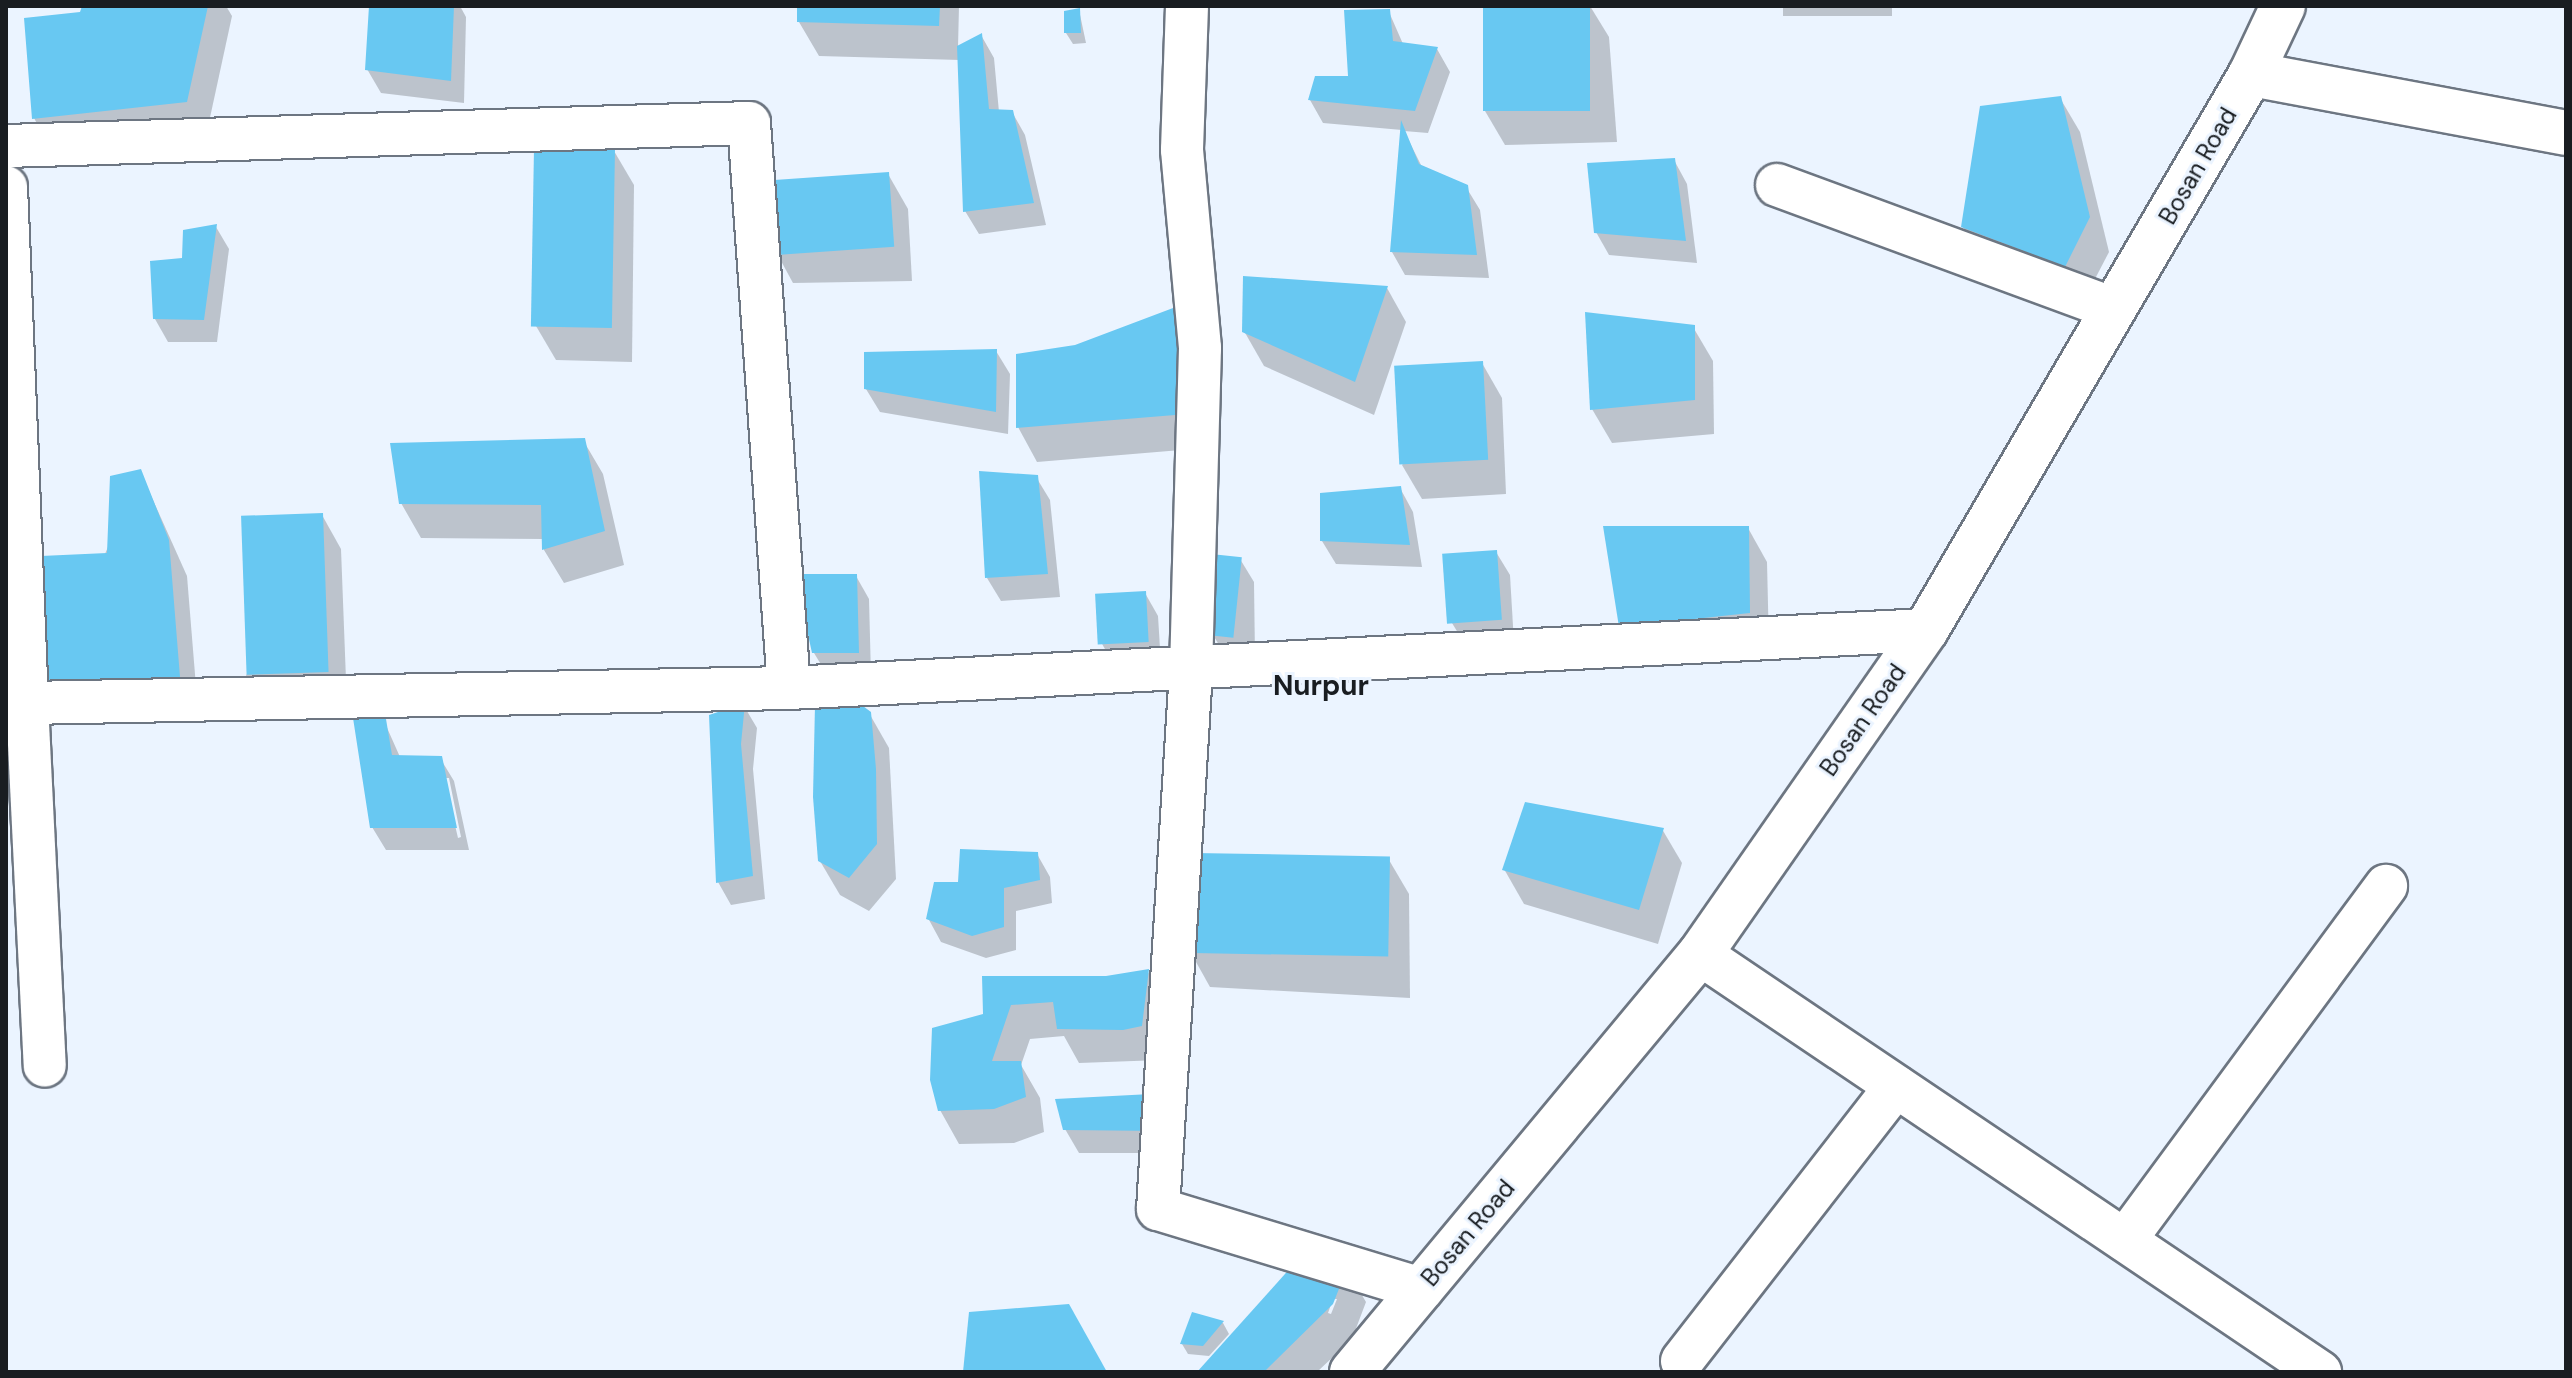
<!DOCTYPE html>
<html>
<head>
<meta charset="utf-8">
<style>
	body { margin:0 }
	#map { position:relative; width:2572px; height:1378px; overflow:hidden; background:#ebf4ff; font-family:"DM Sans",sans-serif }
	div>[style] { position:absolute }
	.shadow>* { inset:0; background:#0003; transform-origin:0 0 }
	.building>* { inset:0; background:#68c8f2; transform-origin:0 0 }
	.roads { filter:drop-shadow(2px 0 #6d7682) drop-shadow(-2px 0 #6d7682) drop-shadow(0 2px #6d7682) drop-shadow(0 -2px #6d7682) }
	.minor>* { height:42px; margin:-21px; padding:0 21px; transform-origin:21px; border-radius:21px; background:#fff }
	.tertiary>* { height:44px; margin:-22px; padding:0 22px; transform-origin:22px; border-radius:22px; background:#fff }
	.secondary>* { height:44px; margin:-22px; padding:0 22px; transform-origin:22px; border-radius:22px; background:#fff }
	span { translate:-50% -50%; white-space:nowrap; text-align:center; line-height:1.15; -webkit-text-stroke:6px #ebf4ff; paint-order:stroke }
	.street-label { font-size:24px; color:#191d21 }
	.quarter-label { font-size:28px; color:#191d21; font-weight:700 }
	.frame { position:absolute; inset:0; border:8px solid #191d21; pointer-events:none }
</style>
</head>
<body>
<div id="map">
	<div class="shadow">
		<div style="clip-path:polygon(84px 6px,226px 6px,232px 16px,206px 136px,53px 153px,34px 118px)"></div>
		<div style="clip-path:polygon(371px 6px,460px 6px,466px 17px,464px 103px,381px 93px,367px 69px)"></div>
		<div style="clip-path:polygon(799px 6px,959px 6px,958px 48px,981px 35px,994px 58px,999px 112px,1012px 112px,1025px 135px,1046px 225px,979px 234px,965px 211px,960px 60px,819px 56px,799px 22px)"></div>
		<div style="clip-path:polygon(1485px 6px,1590px 6px,1609px 37px,1617px 142px,1505px 145px,1485px 111px)"></div>
		<div style="left:1783px;top:6px;width:109px;height:10px"></div>
		<div style="clip-path:polygon(1079px 10px,1086px 43px,1073px 44px,1066px 33px)"></div>
		<div style="clip-path:polygon(1389px 12px,1403px 44px,1437px 49px,1450px 72px,1428px 133px,1404px 131px,1422px 167px,1466px 187px,1480px 210px,1489px 278px,1405px 275px,1392px 252px,1402px 130px,1323px 123px,1310px 100px,1350px 78px)"></div>
		<div style="clip-path:polygon(2060px 98px,2080px 132px,2109px 252px,2084px 300px,1983px 261px,1963px 227px)"></div>
		<div style="clip-path:polygon(614px 151px,634px 185px,632px 362px,556px 360px,536px 326px)"></div>
		<div style="clip-path:polygon(1674px 160px,1687px 184px,1697px 263px,1609px 255px,1596px 232px)"></div>
		<div style="clip-path:polygon(888px 174px,908px 209px,912px 281px,793px 283px,774px 248px)"></div>
		<div style="clip-path:polygon(216px 227px,229px 249px,217px 342px,168px 342px,155px 319px)"></div>
		<div style="clip-path:polygon(1387px 288px,1406px 322px,1374px 415px,1264px 366px,1244px 331px)"></div>
		<div style="clip-path:polygon(1693px 327px,1713px 361px,1714px 434px,1612px 443px,1592px 409px)"></div>
		<div style="clip-path:polygon(1200px 341px,1193px 449px,1037px 462px,1018px 427px,1018px 355px)"></div>
		<div style="clip-path:polygon(996px 351px,1010px 374px,1008px 434px,880px 412px,866px 389px)"></div>
		<div style="clip-path:polygon(1482px 363px,1502px 398px,1506px 494px,1422px 499px,1402px 465px)"></div>
		<div style="clip-path:polygon(583px 440px,603px 474px,624px 565px,564px 583px,544px 550px,544px 539px,421px 538px,401px 503px)"></div>
		<div style="clip-path:polygon(140px 471px,187px 576px,198px 711px,51px 682px)"></div>
		<div style="clip-path:polygon(1036px 477px,1050px 500px,1060px 597px,1001px 601px,987px 578px)"></div>
		<div style="clip-path:polygon(1400px 488px,1413px 512px,1422px 567px,1336px 564px,1322px 541px)"></div>
		<div style="clip-path:polygon(322px 515px,341px 549px,347px 706px,244px 680px)"></div>
		<div style="clip-path:polygon(1748px 528px,1767px 562px,1769px 647px,1620px 627px)"></div>
		<div style="clip-path:polygon(1496px 552px,1510px 575px,1514px 643px,1466px 646px,1452px 623px)"></div>
		<div style="clip-path:polygon(1240px 559px,1254px 582px,1255px 658px,1227px 658px,1213px 635px)"></div>
		<div style="clip-path:polygon(856px 576px,869px 599px,871px 676px,828px 676px,814px 653px)"></div>
		<div style="clip-path:polygon(1145px 593px,1158px 616px,1161px 665px,1114px 665px,1101px 642px)"></div>
		<div style="clip-path:polygon(744px 706px,757px 728px,753px 769px,765px 899px,731px 905px,718px 882px)"></div>
		<div style="clip-path:polygon(869px 713px,889px 748px,896px 879px,869px 911px,840px 895px,820px 861px)"></div>
		<div style="clip-path:polygon(evenodd,384px 721px,400px 757px,440px 758px,454px 781px,469px 850px,386px 850px,372px 827px,384px 721px,444px 778px,449px 778px,461px 837px,458px 838px,444px 778px)"></div>
		<div style="clip-path:polygon(1662px 829px,1682px 863px,1658px 944px,1524px 904px,1504px 869px)"></div>
		<div style="clip-path:polygon(1037px 854px,1050px 877px,1052px 903px,1016px 911px,1016px 950px,986px 958px,941px 942px,928px 918px,960px 884px)"></div>
		<div style="clip-path:polygon(1389px 860px,1409px 894px,1410px 998px,1210px 987px,1191px 953px)"></div>
		<div style="clip-path:polygon(1148px 972px,1168px 1005px,1161px 1060px,1079px 1063px,1064px 1036px,1030px 1039px,1021px 1065px,1040px 1098px,1044px 1132px,1014px 1143px,959px 1144px,940px 1110px,986px 1015px,984px 978px,1107px 978px)"></div>
		<div style="clip-path:polygon(1150px 1096px,1174px 1153px,1079px 1153px,1065px 1129px)"></div>
		<div style="clip-path:polygon(evenodd,1346px 1268px,1366px 1302px,1352px 1339px,1317px 1372px,1201px 1372px,1346px 1268px,1333px 1299px,1337px 1299px,1331px 1314px,1328px 1313px,1333px 1299px)"></div>
		<div style="clip-path:polygon(1193px 1314px,1223px 1323px,1229px 1334px,1209px 1356px,1188px 1354px,1182px 1344px)"></div>
	</div>
	<div class="building">
		<div style="clip-path:polygon(82px 6px,208px 6px,187px 102px,32px 119px,24px 18px,80px 12px)"></div>
		<div style="clip-path:polygon(369px 6px,454px 6px,451px 81px,365px 70px)"></div>
		<div style="clip-path:polygon(797px 6px,940px 6px,939px 26px,797px 22px)"></div>
		<div style="left:1483px;top:6px;width:107px;height:105px"></div>
		<div style="clip-path:polygon(1080px 8px,1081px 33px,1064px 33px,1064px 11px)"></div>
		<div style="clip-path:polygon(1390px 9px,1393px 41px,1438px 47px,1415px 111px,1308px 100px,1315px 76px,1348px 76px,1344px 10px)"></div>
		<div style="clip-path:polygon(982px 33px,989px 109px,1013px 110px,1034px 203px,963px 212px,957px 46px)"></div>
		<div style="clip-path:polygon(2061px 96px,2090px 217px,2065px 267px,1961px 227px,1980px 106px)"></div>
		<div style="clip-path:polygon(1401px 120px,1419px 164px,1468px 185px,1477px 255px,1390px 252px)"></div>
		<div style="left:615px;top:149px;width:179px;height:81px;rotate:91deg"></div>
		<div style="clip-path:polygon(1675px 158px,1686px 241px,1594px 233px,1587px 163px)"></div>
		<div style="left:889px;top:172px;width:75px;height:122px;rotate:86deg"></div>
		<div style="clip-path:polygon(217px 224px,204px 320px,153px 319px,150px 261px,182px 258px,183px 230px)"></div>
		<div style="clip-path:polygon(1243px 276px,1388px 286px,1355px 382px,1242px 332px)"></div>
		<div style="clip-path:polygon(1181px 305px,1175px 415px,1016px 428px,1016px 354px,1075px 345px)"></div>
		<div style="clip-path:polygon(1585px 312px,1695px 325px,1695px 400px,1590px 410px)"></div>
		<div style="clip-path:polygon(997px 349px,996px 412px,864px 389px,864px 352px)"></div>
		<div style="left:1483px;top:361px;width:99px;height:89px;rotate:87deg"></div>
		<div style="clip-path:polygon(585px 438px,605px 531px,542px 550px,541px 505px,399px 504px,390px 443px)"></div>
		<div style="clip-path:polygon(141px 469px,169px 540px,180px 677px,49px 682px,41px 556px,107px 553px,110px 476px)"></div>
		<div style="clip-path:polygon(979px 471px,1038px 475px,1048px 574px,985px 578px)"></div>
		<div style="clip-path:polygon(1401px 486px,1410px 545px,1320px 541px,1320px 493px)"></div>
		<div style="left:323px;top:513px;width:159px;height:82px;rotate:88deg"></div>
		<div style="clip-path:polygon(1603px 526px,1749px 526px,1750px 613px,1619px 627px)"></div>
		<div style="left:1497px;top:550px;width:70px;height:55px;rotate:86deg"></div>
		<div style="left:1211px;top:554px;width:31px;height:81px;rotate:6deg"></div>
		<div style="clip-path:polygon(795px 574px,857px 574px,859px 653px,812px 653px)"></div>
		<div style="left:1146px;top:591px;width:51px;height:51px;rotate:87deg"></div>
		<div style="clip-path:polygon(836px 686px,871px 712px,876px 769px,877px 844px,849px 878px,818px 861px,813px 797px,815px 705px)"></div>
		<div style="clip-path:polygon(745px 703px,741px 744px,753px 876px,716px 883px,709px 715px)"></div>
		<div style="clip-path:polygon(353px 718px,386px 719px,392px 755px,442px 756px,457px 828px,370px 828px)"></div>
		<div style="clip-path:polygon(1525px 802px,1664px 828px,1639px 910px,1502px 870px)"></div>
		<div style="clip-path:polygon(960px 849px,1038px 852px,1040px 880px,1004px 888px,1004px 927px,972px 936px,926px 919px,934px 882px,958px 882px)"></div>
		<div style="left:1194px;top:853px;width:196px;height:100px;rotate:1deg"></div>
		<div style="clip-path:polygon(1149px 969px,1142px 1026px,1123px 1030px,1057px 1029px,1053px 1002px,1011px 1005px,992px 1061px,1021px 1061px,1026px 1097px,994px 1109px,938px 1111px,930px 1080px,932px 1028px,983px 1014px,982px 976px,1106px 976px)"></div>
		<div style="clip-path:polygon(1151px 1094px,1162px 1131px,1063px 1130px,1055px 1099px)"></div>
		<div style="clip-path:polygon(1293px 1265px,1348px 1266px,1333px 1304px,1264px 1372px,1197px 1372px)"></div>
		<div style="clip-path:polygon(1069px 1304px,1107px 1372px,963px 1372px,969px 1312px)"></div>
		<div style="clip-path:polygon(1192px 1312px,1224px 1321px,1203px 1346px,1180px 1344px)"></div>
	</div>
	<div class="roads">
		<div class="minor">
			<div style="left:1187px;top:6px;width:144px;rotate:92deg"></div>
			<div style="left:1182px;top:150px;width:199px;rotate:84.8deg"></div>
			<div style="left:1200px;top:348px;width:322px;rotate:91.6deg"></div>
			<div style="left:1191px;top:670px;width:540px;rotate:93.5deg"></div>
			<div style="left:1158px;top:1209px;width:276px;rotate:16.9deg"></div>
			<div style="left:6px;top:146px;width:743px;rotate:-1.77deg"></div>
			<div style="left:749px;top:123px;width:566px;rotate:85.95deg"></div>
			<div style="left:1777px;top:185px;width:359px;rotate:20.2deg"></div>
			<div style="left:6px;top:187px;width:516px;rotate:87.67deg"></div>
			<div style="left:27px;top:703px;width:762px;rotate:-1.13deg"></div>
			<div style="left:789px;top:688px;width:1138px;rotate:-2.92deg"></div>
			<div style="left:27px;top:703px;width:363px;rotate:87.2deg"></div>
			<div style="left:1700px;top:954px;width:748px;rotate:33.99deg"></div>
			<div style="left:2125px;top:1240px;width:440px;rotate:-53.6deg"></div>
			<div style="left:1682px;top:1361px;width:348px;rotate:-52.1deg"></div>
		</div>
		<div class="tertiary">
			<div style="left:2251px;top:74px;width:320px;rotate:10.6deg"></div>
		</div>
		<div class="secondary">
			<div style="left:1352px;top:1372px;width:544px;rotate:-50.22deg"></div>
			<div style="left:1700px;top:954px;width:395px;rotate:-55.1deg"></div>
			<div style="left:1926px;top:630px;width:644px;rotate:-59.69deg"></div>
			<div style="left:2251px;top:74px;width:75px;rotate:-64.8deg"></div>
		</div>
	</div>
	<div class="street-label">
		<span style="left:2198px;top:166px;rotate:-60deg">Bosan Road</span>
		<span style="left:1863px;top:720px;rotate:-55deg">Bosan Road</span>
		<span style="left:1468px;top:1233px;rotate:-50deg">Bosan Road</span>
	</div>
	<div class="quarter-label">
		<span style="left:1321px;top:686px">Nurpur</span>
	</div>
	<div class="frame"></div>
</div>
</body>
</html>
